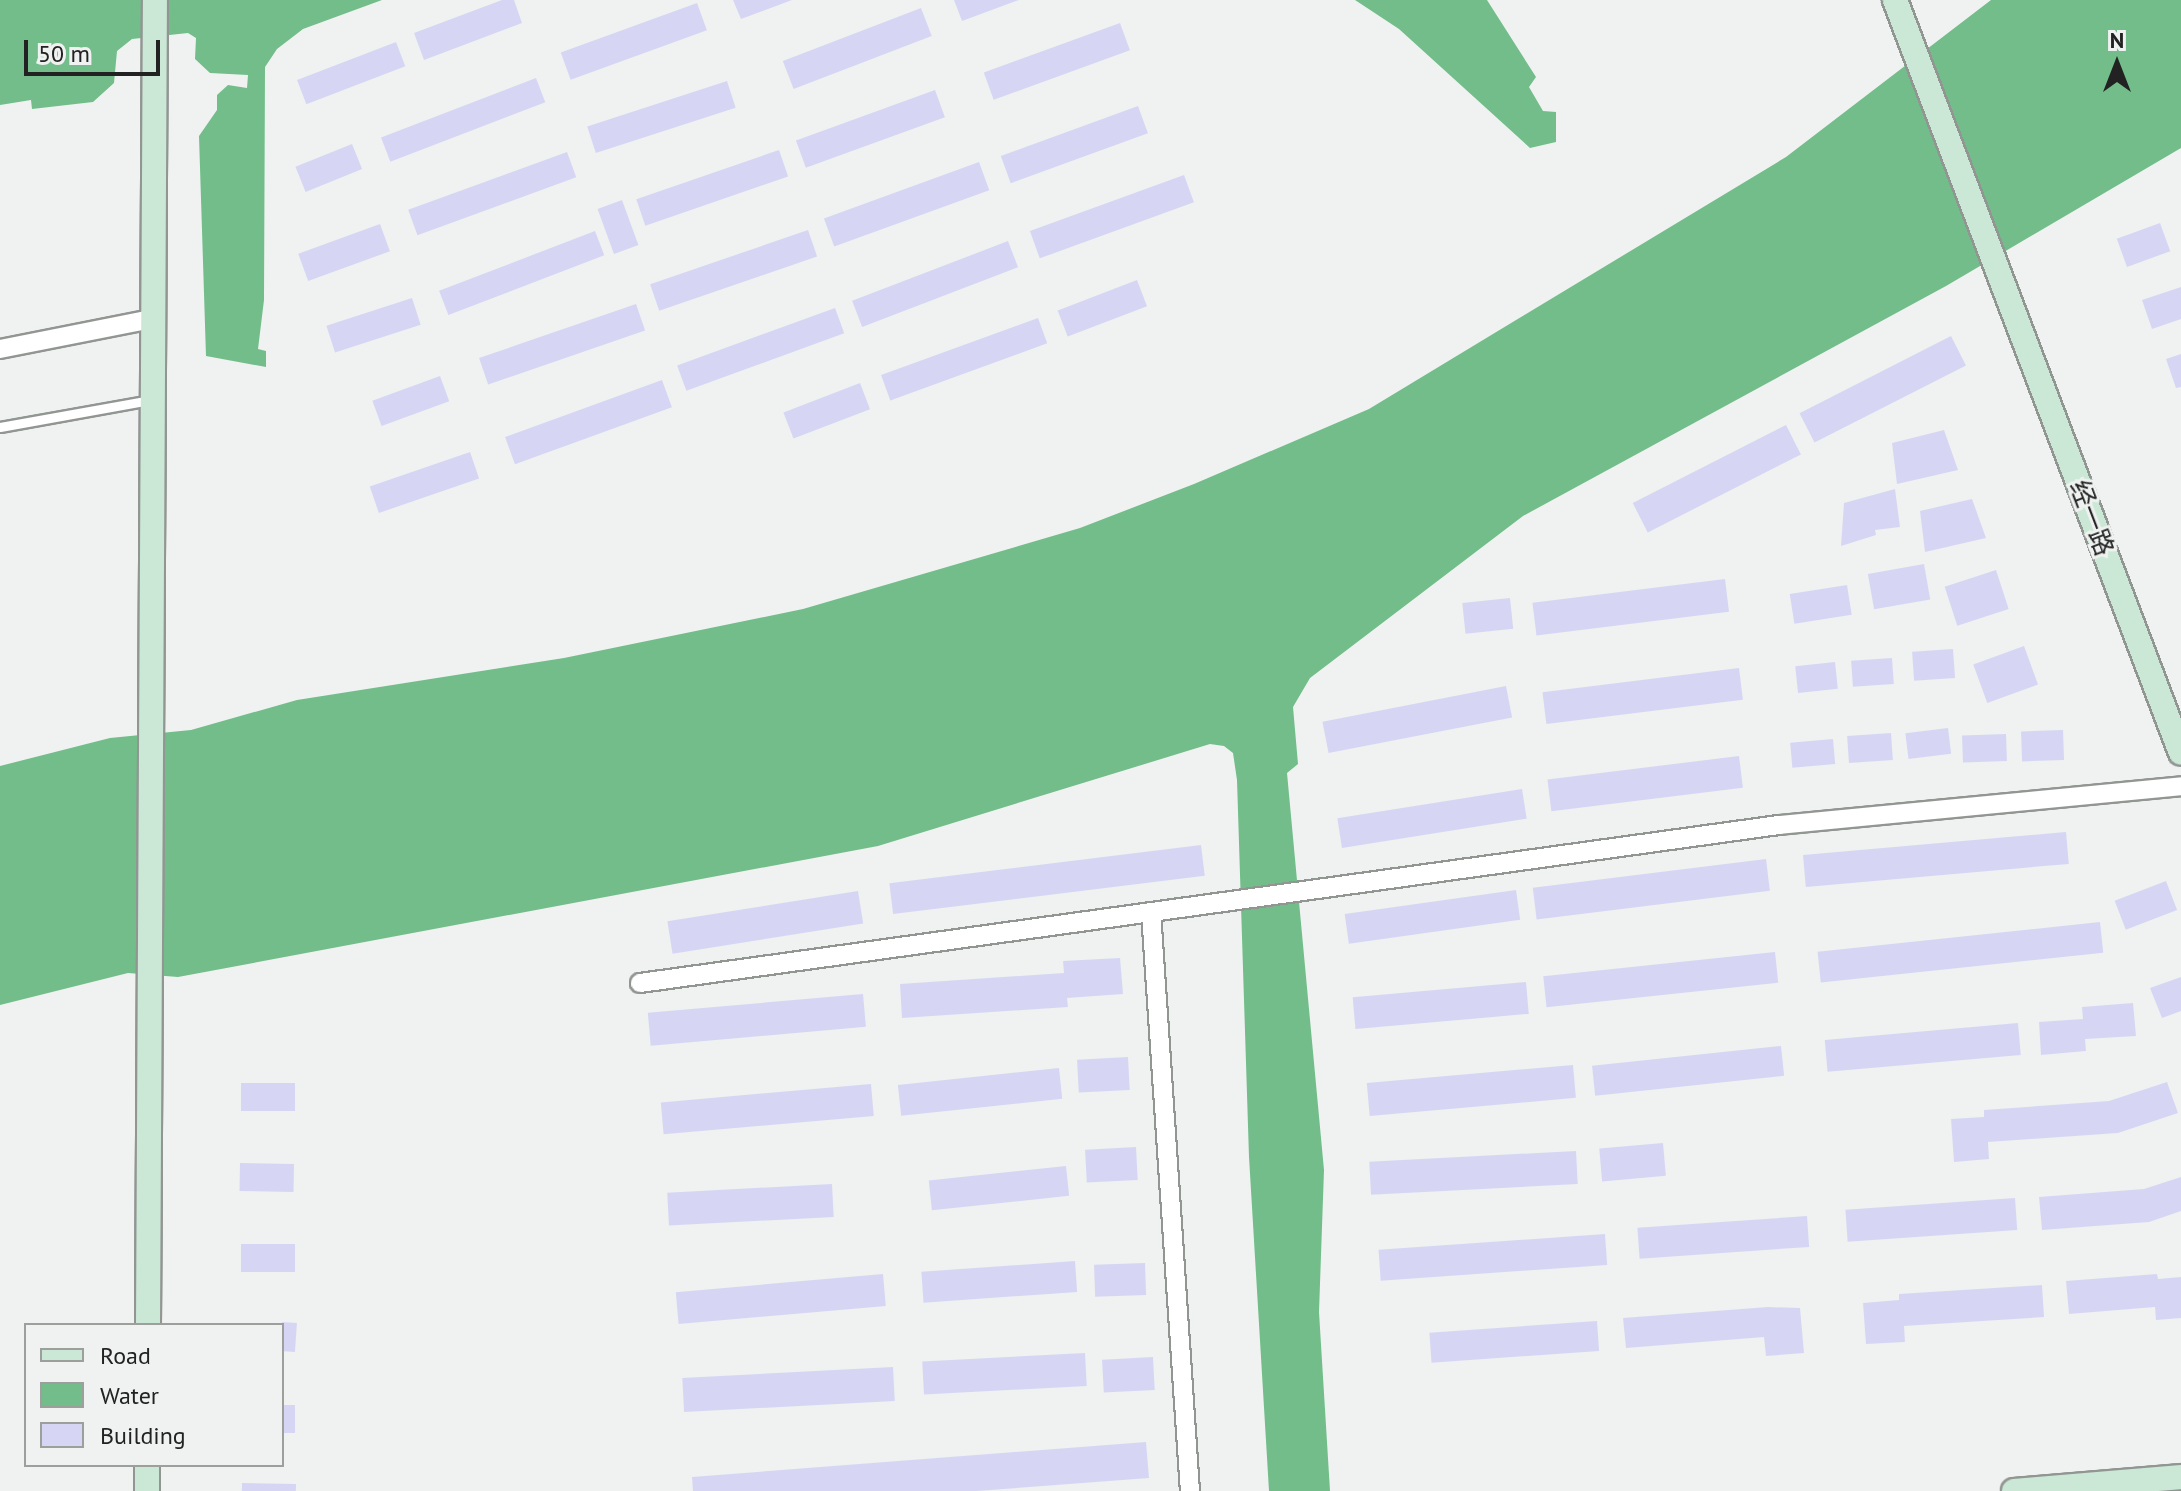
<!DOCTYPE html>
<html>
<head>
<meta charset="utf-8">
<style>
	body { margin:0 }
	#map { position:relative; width:2181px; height:1491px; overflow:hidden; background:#eff2f0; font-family:"PT Sans","Noto Sans SC",sans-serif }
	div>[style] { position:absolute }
	.water>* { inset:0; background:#72bd8a }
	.building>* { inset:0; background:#d6d6f4; transform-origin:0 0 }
	.roads { filter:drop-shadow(2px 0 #929693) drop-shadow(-2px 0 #929693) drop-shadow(0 2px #929693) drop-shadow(0 -2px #929693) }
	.lane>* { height:9px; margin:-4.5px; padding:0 4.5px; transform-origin:4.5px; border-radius:4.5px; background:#fff }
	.street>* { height:18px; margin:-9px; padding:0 9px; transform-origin:9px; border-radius:9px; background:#fff }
	.secondary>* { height:24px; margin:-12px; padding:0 12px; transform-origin:12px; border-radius:12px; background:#cbe8d6 }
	span { translate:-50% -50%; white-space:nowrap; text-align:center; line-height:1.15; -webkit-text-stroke:6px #eff2f0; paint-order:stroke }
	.street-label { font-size:26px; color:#212221 }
	.legend { position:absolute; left:24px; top:1323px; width:260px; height:144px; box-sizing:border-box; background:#eff2f0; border:2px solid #9d9f9d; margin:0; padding:10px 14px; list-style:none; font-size:24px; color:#212221 }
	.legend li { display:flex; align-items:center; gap:16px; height:40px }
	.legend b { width:40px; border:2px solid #9d9f9d }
	.north { position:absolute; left:2077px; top:24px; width:80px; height:80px; -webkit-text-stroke:6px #eff2f0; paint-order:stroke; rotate:0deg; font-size:22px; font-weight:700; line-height:32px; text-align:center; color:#212221 }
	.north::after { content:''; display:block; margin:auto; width:28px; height:36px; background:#212221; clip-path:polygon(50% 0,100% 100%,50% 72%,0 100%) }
	.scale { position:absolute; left:24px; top:40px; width:136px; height:36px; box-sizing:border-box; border:4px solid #212221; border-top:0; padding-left:10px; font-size:24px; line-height:28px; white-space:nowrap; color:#212221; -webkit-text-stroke:6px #eff2f0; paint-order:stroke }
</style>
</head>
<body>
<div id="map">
	<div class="water">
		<div style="clip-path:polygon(0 0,382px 0,303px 29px,277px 49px,265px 67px,264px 300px,258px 349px,266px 351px,266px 367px,206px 356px,199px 136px,217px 110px,217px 95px,228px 85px,247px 88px,248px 75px,210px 73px,195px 59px,196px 38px,188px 33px,132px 39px,117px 51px,114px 83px,93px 102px,32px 109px,31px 100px,0 105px)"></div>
		<div style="clip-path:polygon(1355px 0,1487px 0,1536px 77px,1529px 87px,1543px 111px,1556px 112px,1556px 142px,1530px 148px,1399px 29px)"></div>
		<div style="clip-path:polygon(1991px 0,2181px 0,2181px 148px,1946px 286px,1523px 516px,1310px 678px,1293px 707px,1298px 764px,1287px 773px,1324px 1170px,1319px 1312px,1330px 1491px,1269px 1491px,1249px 1157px,1237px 780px,1233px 753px,1224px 746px,1210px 744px,878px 846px,178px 977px,128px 973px,0 1005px,0 766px,110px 738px,191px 730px,297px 700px,564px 658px,803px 609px,1080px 528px,1194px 484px,1369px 409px,1786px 157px)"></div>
	</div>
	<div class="building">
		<div style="clip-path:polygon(502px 0,514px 0,522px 23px,424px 60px,414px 33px)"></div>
		<div style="clip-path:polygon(733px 0,792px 0,741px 19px)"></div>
		<div style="clip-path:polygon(954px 0,1019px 0,962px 21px)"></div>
		<div style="left:697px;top:3px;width:29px;height:145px;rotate:70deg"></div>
		<div style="left:921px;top:8px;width:30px;height:148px;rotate:69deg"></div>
		<div style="left:1120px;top:23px;width:29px;height:145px;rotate:70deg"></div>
		<div style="left:396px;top:42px;width:26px;height:106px;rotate:69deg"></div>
		<div style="left:536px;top:78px;width:26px;height:166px;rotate:69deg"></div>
		<div style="left:727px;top:81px;width:28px;height:147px;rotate:72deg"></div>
		<div style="left:935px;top:90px;width:29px;height:148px;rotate:70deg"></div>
		<div style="left:1138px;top:106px;width:29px;height:146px;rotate:70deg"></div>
		<div style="left:352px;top:144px;width:27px;height:61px;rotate:68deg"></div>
		<div style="left:779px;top:150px;width:28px;height:151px;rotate:71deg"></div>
		<div style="left:567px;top:152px;width:27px;height:169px;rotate:70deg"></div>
		<div style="left:979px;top:162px;width:30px;height:165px;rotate:70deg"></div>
		<div style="left:1184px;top:175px;width:29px;height:164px;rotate:70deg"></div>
		<div style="left:622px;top:200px;width:48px;height:26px;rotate:70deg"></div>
		<div style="left:2160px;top:223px;width:30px;height:46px;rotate:70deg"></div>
		<div style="left:380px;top:224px;width:29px;height:87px;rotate:70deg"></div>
		<div style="left:808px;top:230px;width:28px;height:167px;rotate:71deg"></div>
		<div style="left:595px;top:231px;width:26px;height:167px;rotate:69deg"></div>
		<div style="left:1008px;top:241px;width:28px;height:167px;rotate:69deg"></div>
		<div style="left:1137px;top:280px;width:28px;height:85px;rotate:69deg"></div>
		<div style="clip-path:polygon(2181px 287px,2181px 319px,2152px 329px,2142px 300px)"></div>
		<div style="left:412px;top:298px;width:28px;height:90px;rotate:72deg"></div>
		<div style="left:636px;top:304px;width:28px;height:166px;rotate:71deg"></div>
		<div style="left:835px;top:308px;width:27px;height:168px;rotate:70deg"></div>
		<div style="left:1038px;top:318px;width:27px;height:167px;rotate:70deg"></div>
		<div style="left:1951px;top:336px;width:33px;height:170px;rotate:63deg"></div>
		<div style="clip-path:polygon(2181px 354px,2181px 387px,2176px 388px,2166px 359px)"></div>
		<div style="left:440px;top:376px;width:27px;height:72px;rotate:70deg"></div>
		<div style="left:662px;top:380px;width:29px;height:167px;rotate:70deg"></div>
		<div style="left:860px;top:383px;width:28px;height:82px;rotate:69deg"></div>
		<div style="left:1786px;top:425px;width:33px;height:172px;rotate:63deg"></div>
		<div style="clip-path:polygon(1944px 430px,1958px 470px,1897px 484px,1892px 443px)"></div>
		<div style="left:470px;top:452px;width:28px;height:106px;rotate:71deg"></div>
		<div style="clip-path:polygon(1895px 489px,1900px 527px,1875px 530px,1876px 535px,1841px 546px,1844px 503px)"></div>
		<div style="clip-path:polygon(1972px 499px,1986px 538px,1925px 552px,1920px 511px)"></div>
		<div style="left:1924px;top:564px;width:36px;height:57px;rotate:80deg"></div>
		<div style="left:1996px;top:570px;width:41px;height:54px;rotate:72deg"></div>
		<div style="left:1725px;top:579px;width:33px;height:194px;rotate:83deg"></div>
		<div style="left:1847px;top:585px;width:30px;height:58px;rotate:81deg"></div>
		<div style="left:1510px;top:598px;width:31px;height:48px;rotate:84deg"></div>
		<div style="left:2024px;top:646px;width:41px;height:54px;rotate:70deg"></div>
		<div style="left:1953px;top:649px;width:29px;height:41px;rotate:86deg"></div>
		<div style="left:1892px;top:658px;width:26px;height:41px;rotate:86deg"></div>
		<div style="left:1835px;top:662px;width:27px;height:40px;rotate:84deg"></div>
		<div style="left:1739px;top:668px;width:32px;height:198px;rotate:83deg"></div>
		<div style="left:1506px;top:686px;width:32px;height:187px;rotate:79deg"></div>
		<div style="left:1948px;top:728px;width:26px;height:43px;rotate:83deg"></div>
		<div style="left:2063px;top:730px;width:30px;height:42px;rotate:88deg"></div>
		<div style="left:1891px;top:733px;width:27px;height:44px;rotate:86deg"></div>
		<div style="left:2006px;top:734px;width:27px;height:44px;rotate:88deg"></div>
		<div style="left:1833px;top:739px;width:25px;height:43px;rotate:85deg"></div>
		<div style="left:1739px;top:756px;width:32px;height:193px;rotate:83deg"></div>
		<div style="left:1522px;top:789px;width:30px;height:187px;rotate:81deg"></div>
		<div style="left:2066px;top:832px;width:32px;height:264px;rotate:85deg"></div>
		<div style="left:1201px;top:845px;width:31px;height:314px;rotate:83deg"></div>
		<div style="left:1766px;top:859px;width:32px;height:235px;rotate:83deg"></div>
		<div style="left:2166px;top:881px;width:31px;height:55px;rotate:69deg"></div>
		<div style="left:1516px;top:890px;width:30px;height:173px;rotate:82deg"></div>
		<div style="left:858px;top:891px;width:33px;height:193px;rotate:81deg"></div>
		<div style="left:2100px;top:922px;width:31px;height:284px;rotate:84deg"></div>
		<div style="left:1775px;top:952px;width:31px;height:233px;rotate:84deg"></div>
		<div style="clip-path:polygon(1120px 958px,1123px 994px,1067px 998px,1068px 1007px,902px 1018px,900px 984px,1064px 973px,1063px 961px)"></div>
		<div style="clip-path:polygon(2181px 977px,2181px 1011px,2162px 1018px,2150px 988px)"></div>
		<div style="left:1526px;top:982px;width:32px;height:174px;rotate:85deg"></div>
		<div style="left:863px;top:994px;width:33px;height:216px;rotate:85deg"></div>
		<div style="clip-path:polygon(2133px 1003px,2136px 1036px,2085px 1039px,2086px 1051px,2041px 1055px,2039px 1022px,2083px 1019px,2082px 1007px)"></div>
		<div style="left:2018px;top:1023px;width:32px;height:194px;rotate:85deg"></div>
		<div style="left:1781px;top:1046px;width:30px;height:190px;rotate:84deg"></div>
		<div style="left:1128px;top:1057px;width:33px;height:51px;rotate:87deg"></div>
		<div style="left:1573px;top:1065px;width:33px;height:207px;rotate:85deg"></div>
		<div style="left:1059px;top:1068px;width:31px;height:162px;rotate:84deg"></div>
		<div style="clip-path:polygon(2167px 1082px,2178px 1113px,2118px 1133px,1988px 1142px,1989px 1159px,1954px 1162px,1951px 1119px,1984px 1117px,1984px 1110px,2109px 1101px)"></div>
		<div style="left:241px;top:1083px;width:54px;height:28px"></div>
		<div style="left:871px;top:1084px;width:32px;height:211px;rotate:85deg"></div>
		<div style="left:1663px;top:1143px;width:33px;height:64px;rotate:85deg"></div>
		<div style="left:1136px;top:1147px;width:33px;height:51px;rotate:87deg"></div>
		<div style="left:1576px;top:1151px;width:33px;height:207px;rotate:87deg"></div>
		<div style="left:240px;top:1163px;width:54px;height:28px;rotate:1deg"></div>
		<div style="left:1066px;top:1166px;width:30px;height:138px;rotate:84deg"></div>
		<div style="clip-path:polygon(2181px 1177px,2181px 1211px,2149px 1222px,2042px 1230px,2039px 1197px,2144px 1189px)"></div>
		<div style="left:832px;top:1184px;width:33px;height:165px;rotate:87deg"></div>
		<div style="left:2015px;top:1198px;width:32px;height:170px;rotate:86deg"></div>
		<div style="left:1807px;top:1216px;width:31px;height:170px;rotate:86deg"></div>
		<div style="left:1605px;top:1234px;width:31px;height:227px;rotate:86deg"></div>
		<div style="left:241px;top:1244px;width:54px;height:28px"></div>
		<div style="left:1075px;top:1261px;width:31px;height:154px;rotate:86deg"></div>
		<div style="left:1145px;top:1263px;width:32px;height:51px;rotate:88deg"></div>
		<div style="left:883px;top:1274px;width:32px;height:208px;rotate:85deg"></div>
		<div style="clip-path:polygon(2157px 1274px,2158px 1279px,2181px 1277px,2181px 1318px,2156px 1320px,2155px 1307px,2069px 1314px,2066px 1281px)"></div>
		<div style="clip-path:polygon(2042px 1285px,2044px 1317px,1904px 1326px,1905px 1342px,1866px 1344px,1863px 1303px,1899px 1300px,1899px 1294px)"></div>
		<div style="clip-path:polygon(1768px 1307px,1800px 1308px,1804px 1353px,1766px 1356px,1764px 1337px,1626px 1348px,1623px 1318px)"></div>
		<div style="left:1597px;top:1321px;width:30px;height:168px;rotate:86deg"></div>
		<div style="left:282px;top:1322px;width:15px;height:29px;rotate:4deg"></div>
		<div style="left:1085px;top:1353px;width:33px;height:163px;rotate:87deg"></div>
		<div style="left:1153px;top:1357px;width:33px;height:51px;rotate:87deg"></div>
		<div style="left:893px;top:1367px;width:34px;height:211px;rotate:87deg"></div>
		<div style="left:282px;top:1405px;width:13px;height:28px"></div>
		<div style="clip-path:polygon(1146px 1442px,1149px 1478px,977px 1491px,693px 1491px,692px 1477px)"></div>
		<div style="left:242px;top:1483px;width:54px;height:8px;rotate:1deg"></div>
	</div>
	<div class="roads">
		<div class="lane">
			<div style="left:0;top:427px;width:152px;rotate:-10.2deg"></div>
		</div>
		<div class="street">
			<div style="left:0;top:349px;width:159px;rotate:-11.2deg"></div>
			<div style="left:1151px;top:912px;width:580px;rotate:86.15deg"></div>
			<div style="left:640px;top:983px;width:1150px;rotate:-7.9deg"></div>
			<div style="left:1779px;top:825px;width:404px;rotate:-5.5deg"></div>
		</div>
		<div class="secondary">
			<div style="left:1895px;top:0;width:805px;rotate:69.2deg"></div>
			<div style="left:148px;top:1325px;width:1325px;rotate:-89.7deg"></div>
			<div style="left:147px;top:1465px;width:26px;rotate:90deg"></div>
			<div style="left:2014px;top:1491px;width:168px;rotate:-4.8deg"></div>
		</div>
	</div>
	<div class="street-label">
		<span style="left:2092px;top:518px;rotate:69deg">经一路</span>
	</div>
	<ul class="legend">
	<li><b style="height:10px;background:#cbe8d6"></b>Road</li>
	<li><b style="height:22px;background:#72bd8a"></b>Water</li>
	<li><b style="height:22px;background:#d6d6f4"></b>Building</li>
	</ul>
	<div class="north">N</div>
	<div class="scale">50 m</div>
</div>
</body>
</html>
